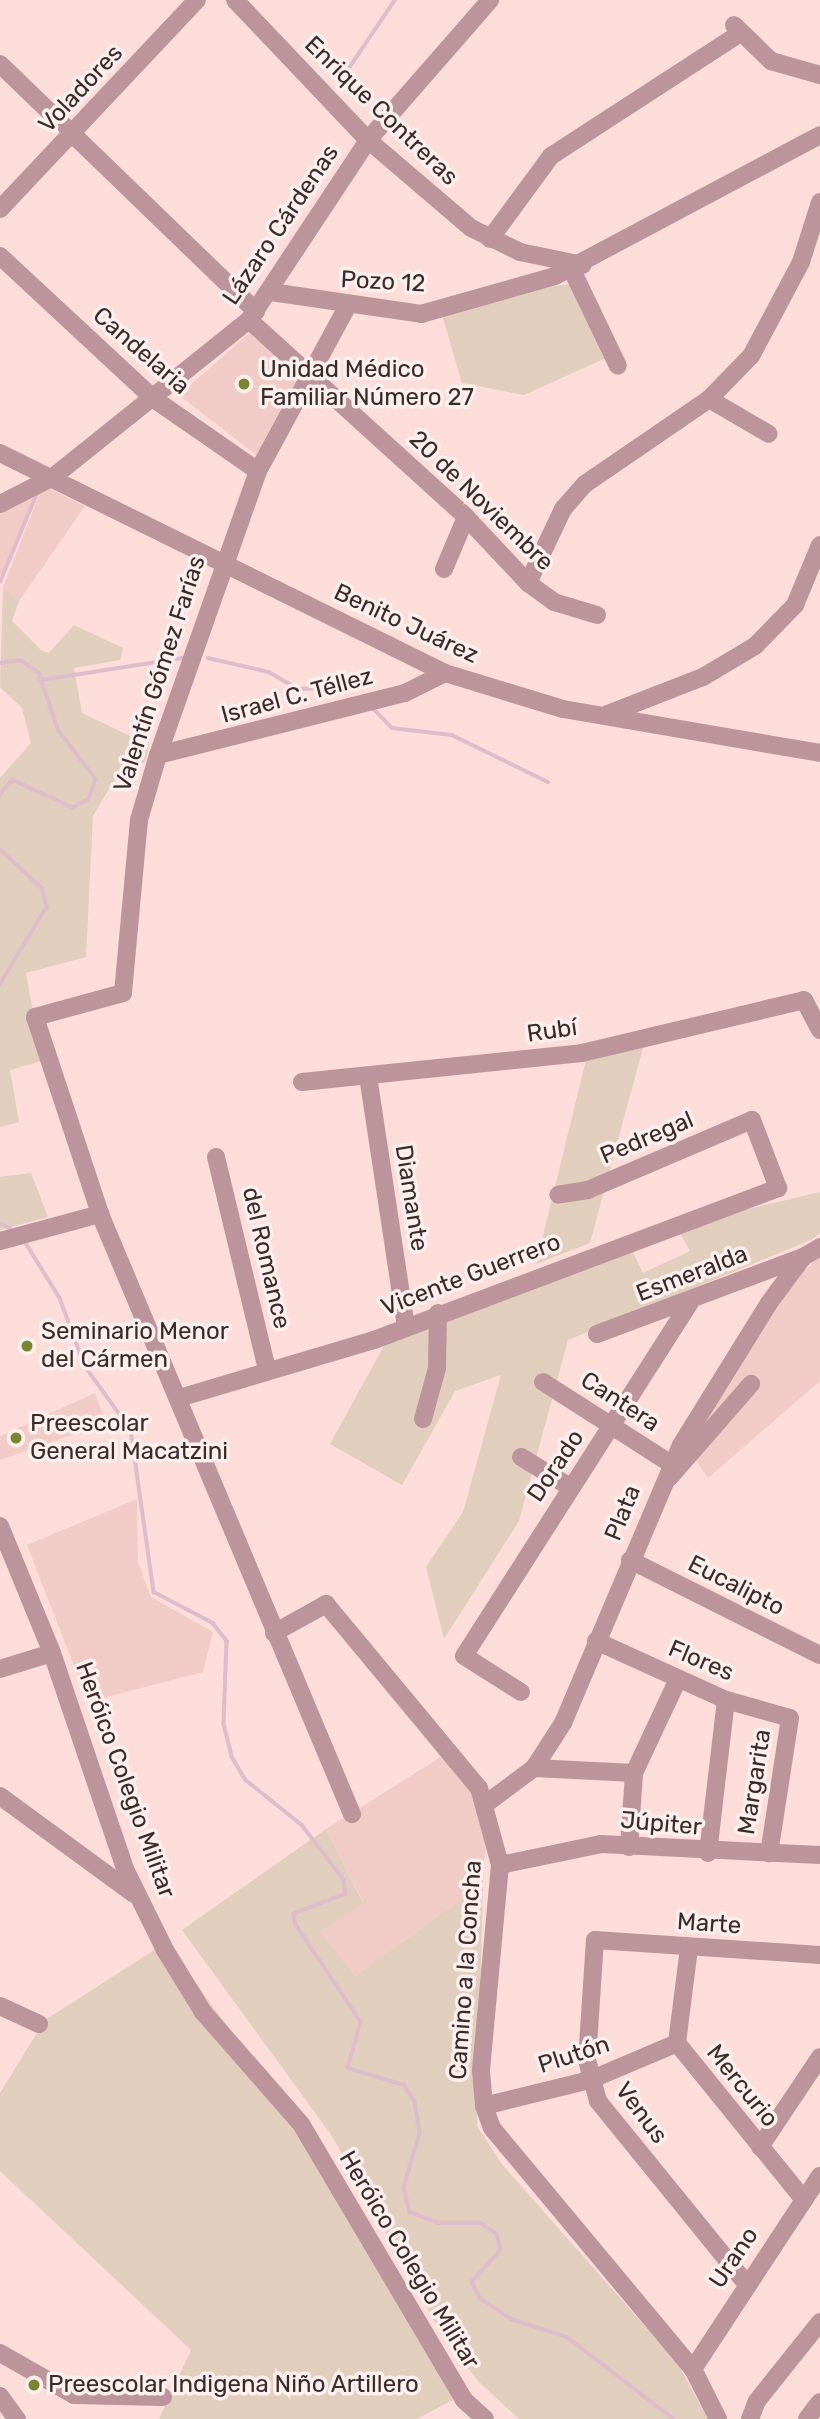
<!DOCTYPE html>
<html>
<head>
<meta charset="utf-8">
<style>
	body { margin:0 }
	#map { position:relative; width:820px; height:2419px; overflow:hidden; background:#fcddda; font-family:Rubik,sans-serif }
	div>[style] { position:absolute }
	.built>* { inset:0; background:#f1ccc7 }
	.green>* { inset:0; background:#e2cebd }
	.stream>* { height:3.5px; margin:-1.75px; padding:0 1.75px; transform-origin:1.75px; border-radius:1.75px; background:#dfbccc }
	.minor>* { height:18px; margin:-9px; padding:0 9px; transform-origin:9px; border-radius:9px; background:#bc959c }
	.dots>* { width:19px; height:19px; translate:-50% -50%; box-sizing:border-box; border:4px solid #fcefee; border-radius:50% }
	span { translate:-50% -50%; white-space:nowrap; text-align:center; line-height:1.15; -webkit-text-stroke:7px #fcefee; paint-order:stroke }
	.street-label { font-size:24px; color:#382c2b }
	.poi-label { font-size:24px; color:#382c2b }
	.left { translate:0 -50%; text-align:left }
</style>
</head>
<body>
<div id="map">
	<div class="built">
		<div style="clip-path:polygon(254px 329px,302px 373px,256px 455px,179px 395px)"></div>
		<div style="clip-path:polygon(43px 485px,85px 506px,19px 601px,3px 587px)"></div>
		<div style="clip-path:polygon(30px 490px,34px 502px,0 576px,0 507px)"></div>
		<div style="clip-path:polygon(820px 1255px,820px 1381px,708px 1478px,685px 1445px,788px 1286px)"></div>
		<div style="clip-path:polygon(95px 1393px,106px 1423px,0 1460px,0 1436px)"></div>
		<div style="clip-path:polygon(137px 1499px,138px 1562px,151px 1597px,213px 1632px,203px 1672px,88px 1702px,27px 1545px)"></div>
		<div style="clip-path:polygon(452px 1750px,487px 1819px,483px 1884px,355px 1976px,321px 1932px,363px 1902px,326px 1829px)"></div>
	</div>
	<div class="green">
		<div style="clip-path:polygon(570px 284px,606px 358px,524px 395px,462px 383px,442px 315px,489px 294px)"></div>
		<div style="clip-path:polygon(3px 587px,19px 601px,12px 621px,41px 650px,49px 653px,74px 625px,123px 648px,120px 660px,74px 668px,82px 713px,149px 745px,145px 762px,120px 770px,93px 816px,86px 957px,26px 973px,42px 1061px,10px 1070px,19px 1122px,0 1127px,0 778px,31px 743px,22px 708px,0 687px)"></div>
		<div style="clip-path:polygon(644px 1044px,590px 1243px,536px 1264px,586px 1060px)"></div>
		<div style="clip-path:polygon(31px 1173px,48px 1217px,0 1230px,0 1177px)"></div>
		<div style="clip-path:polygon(820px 1192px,820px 1233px,813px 1239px,568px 1340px,519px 1521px,444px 1639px,426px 1567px,463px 1512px,501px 1375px,455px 1391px,402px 1485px,330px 1444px,385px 1344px,629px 1244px,643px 1273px,690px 1251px,676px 1226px)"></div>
		<div style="clip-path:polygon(326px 1829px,363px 1903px,321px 1932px,355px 1976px,483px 1884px,477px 2126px,501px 2163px,678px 2364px,708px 2419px,519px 2419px,478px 2381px,440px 2331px,332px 2136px,182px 1930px)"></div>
		<div style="clip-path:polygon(167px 1942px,300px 2129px,433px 2364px,462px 2395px,417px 2419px,159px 2419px,191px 2350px,0 2171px,0 2093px,45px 2020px)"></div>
	</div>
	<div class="stream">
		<div style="left:343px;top:77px;width:93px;rotate:-56deg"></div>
		<div style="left:0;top:582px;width:99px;rotate:-67.3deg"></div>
		<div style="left:208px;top:658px;width:63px;rotate:12.9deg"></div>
		<div style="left:269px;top:672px;width:34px;rotate:30deg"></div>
		<div style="left:298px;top:689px;width:64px;rotate:-2.7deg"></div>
		<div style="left:0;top:663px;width:21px;rotate:-8deg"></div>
		<div style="left:21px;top:660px;width:22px;rotate:36deg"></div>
		<div style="left:39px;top:673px;width:61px;rotate:71deg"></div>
		<div style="left:59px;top:731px;width:61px;rotate:52.4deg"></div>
		<div style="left:96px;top:779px;width:21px;rotate:109deg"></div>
		<div style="left:89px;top:799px;width:18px;rotate:151deg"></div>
		<div style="left:73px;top:808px;width:67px;rotate:-155.3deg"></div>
		<div style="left:12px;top:780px;width:20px;rotate:127deg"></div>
		<div style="left:42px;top:680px;width:143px;rotate:-8.9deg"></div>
		<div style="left:372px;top:707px;width:29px;rotate:46deg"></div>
		<div style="left:392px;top:728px;width:60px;rotate:6.7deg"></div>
		<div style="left:452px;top:735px;width:107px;rotate:26.1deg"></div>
		<div style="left:0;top:849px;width:57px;rotate:42.9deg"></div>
		<div style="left:42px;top:888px;width:20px;rotate:75deg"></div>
		<div style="left:47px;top:907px;width:91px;rotate:121.1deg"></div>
		<div style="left:0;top:1223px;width:15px;rotate:28deg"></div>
		<div style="left:24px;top:1240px;width:68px;rotate:58.2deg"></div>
		<div style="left:60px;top:1298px;width:72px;rotate:69.8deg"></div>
		<div style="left:85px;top:1366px;width:79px;rotate:54.3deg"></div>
		<div style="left:131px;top:1430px;width:164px;rotate:81.9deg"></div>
		<div style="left:154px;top:1592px;width:67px;rotate:27.7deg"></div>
		<div style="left:213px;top:1623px;width:23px;rotate:52deg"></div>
		<div style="left:227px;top:1641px;width:83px;rotate:92.1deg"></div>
		<div style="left:224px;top:1724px;width:34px;rotate:76deg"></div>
		<div style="left:232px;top:1757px;width:27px;rotate:59deg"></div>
		<div style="left:246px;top:1780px;width:72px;rotate:38.8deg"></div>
		<div style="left:302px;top:1825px;width:69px;rotate:52.6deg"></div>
		<div style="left:344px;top:1880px;width:14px;rotate:82deg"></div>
		<div style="left:346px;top:1894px;width:56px;rotate:159deg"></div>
		<div style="left:294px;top:1914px;width:11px;rotate:80deg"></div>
		<div style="left:296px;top:1925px;width:117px;rotate:56.2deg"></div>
		<div style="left:361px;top:2022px;width:48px;rotate:105.8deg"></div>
		<div style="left:348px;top:2068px;width:59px;rotate:16.9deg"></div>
		<div style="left:404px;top:2085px;width:20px;rotate:57deg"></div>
		<div style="left:415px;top:2102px;width:32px;rotate:81deg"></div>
		<div style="left:420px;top:2134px;width:55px;rotate:106.8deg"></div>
		<div style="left:404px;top:2187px;width:26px;rotate:77deg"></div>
		<div style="left:410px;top:2212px;width:30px;rotate:21deg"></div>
		<div style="left:438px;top:2223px;width:43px"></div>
		<div style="left:481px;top:2223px;width:19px;rotate:35deg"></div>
		<div style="left:497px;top:2234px;width:16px;rotate:76deg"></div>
		<div style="left:501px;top:2250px;width:43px;rotate:132.2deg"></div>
		<div style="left:472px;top:2282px;width:18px;rotate:63deg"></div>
		<div style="left:480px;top:2298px;width:37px;rotate:34deg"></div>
		<div style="left:511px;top:2319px;width:59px;rotate:17.8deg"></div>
		<div style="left:567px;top:2337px;width:135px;rotate:37.5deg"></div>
	</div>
	<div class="minor">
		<div style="left:235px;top:0;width:193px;rotate:46.5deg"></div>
		<div style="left:368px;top:140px;width:135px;rotate:40.5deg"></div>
		<div style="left:471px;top:228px;width:55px;rotate:26.1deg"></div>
		<div style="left:520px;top:252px;width:64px;rotate:11.7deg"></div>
		<div style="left:734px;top:25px;width:52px;rotate:44.2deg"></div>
		<div style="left:771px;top:61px;width:51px;rotate:15.9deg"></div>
		<div style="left:0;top:64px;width:356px;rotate:44deg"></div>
		<div style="left:0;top:209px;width:287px;rotate:-46.7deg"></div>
		<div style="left:490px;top:239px;width:103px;rotate:-53.7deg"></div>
		<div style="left:551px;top:156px;width:224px;rotate:-33deg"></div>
		<div style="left:0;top:256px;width:210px;rotate:42.9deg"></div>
		<div style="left:154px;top:399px;width:126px;rotate:34.7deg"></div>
		<div style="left:572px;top:270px;width:106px;rotate:64.4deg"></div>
		<div style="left:271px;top:292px;width:152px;rotate:8.3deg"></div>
		<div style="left:421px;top:314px;width:139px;rotate:-15.8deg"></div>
		<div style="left:555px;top:276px;width:300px;rotate:-28deg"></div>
		<div style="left:347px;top:307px;width:187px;rotate:118.5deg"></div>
		<div style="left:258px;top:471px;width:301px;rotate:109.4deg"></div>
		<div style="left:158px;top:755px;width:68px;rotate:106.3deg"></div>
		<div style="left:139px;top:820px;width:174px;rotate:95.3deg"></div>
		<div style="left:123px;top:993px;width:91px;rotate:164.7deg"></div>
		<div style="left:35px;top:1017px;width:207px;rotate:71.7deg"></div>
		<div style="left:100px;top:1214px;width:651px;rotate:67.22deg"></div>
		<div style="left:249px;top:320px;width:293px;rotate:42.2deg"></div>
		<div style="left:466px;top:517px;width:91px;rotate:46.8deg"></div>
		<div style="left:528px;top:583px;width:32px;rotate:36deg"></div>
		<div style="left:554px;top:602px;width:45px;rotate:16.8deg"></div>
		<div style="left:709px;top:399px;width:69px;rotate:30.3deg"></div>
		<div style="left:0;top:453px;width:496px;rotate:26.3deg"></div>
		<div style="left:445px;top:673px;width:123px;rotate:17deg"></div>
		<div style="left:563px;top:709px;width:261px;rotate:9.7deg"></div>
		<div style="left:0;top:504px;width:59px;rotate:-27deg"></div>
		<div style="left:53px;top:477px;width:251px;rotate:-38.7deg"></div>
		<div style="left:249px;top:320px;width:216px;rotate:-56.5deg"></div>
		<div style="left:368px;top:140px;width:186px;rotate:-48.9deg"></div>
		<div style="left:444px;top:569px;width:56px;rotate:-67.1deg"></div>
		<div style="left:528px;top:583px;width:82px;rotate:-64.7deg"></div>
		<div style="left:563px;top:509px;width:33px;rotate:-49deg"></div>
		<div style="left:585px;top:484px;width:150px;rotate:-34.4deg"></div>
		<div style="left:709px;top:399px;width:60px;rotate:-45.7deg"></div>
		<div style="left:751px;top:356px;width:106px;rotate:-62deg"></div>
		<div style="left:801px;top:262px;width:63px;rotate:-72.4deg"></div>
		<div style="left:608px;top:714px;width:102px;rotate:-21.3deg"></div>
		<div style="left:703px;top:677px;width:61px;rotate:-30.8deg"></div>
		<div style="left:755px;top:646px;width:57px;rotate:-45.7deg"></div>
		<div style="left:795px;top:605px;width:65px;rotate:-67.4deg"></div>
		<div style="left:158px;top:755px;width:255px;rotate:-14.1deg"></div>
		<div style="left:405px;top:693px;width:45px;rotate:-26.6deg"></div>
		<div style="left:368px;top:1076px;width:254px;rotate:81.4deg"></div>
		<div style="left:302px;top:1082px;width:281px;rotate:-5.9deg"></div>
		<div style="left:582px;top:1053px;width:228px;rotate:-13.4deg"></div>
		<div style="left:804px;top:1000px;width:34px;rotate:62deg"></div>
		<div style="left:216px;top:1157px;width:219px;rotate:76.5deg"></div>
		<div style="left:0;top:1241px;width:104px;rotate:-15.1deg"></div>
		<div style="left:597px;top:1334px;width:220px;rotate:-20.5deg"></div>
		<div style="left:543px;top:1382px;width:152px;rotate:32.6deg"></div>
		<div style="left:179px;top:1398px;width:203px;rotate:-16.6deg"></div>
		<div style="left:374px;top:1340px;width:432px;rotate:-20.6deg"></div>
		<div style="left:778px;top:1188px;width:73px;rotate:-110.9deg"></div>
		<div style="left:752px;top:1120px;width:178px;rotate:156.9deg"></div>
		<div style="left:588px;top:1190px;width:30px;rotate:171deg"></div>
		<div style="left:423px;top:1419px;width:53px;rotate:-74.6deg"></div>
		<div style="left:437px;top:1368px;width:55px;rotate:-89deg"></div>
		<div style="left:521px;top:1457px;width:57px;rotate:31.5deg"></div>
		<div style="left:669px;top:1478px;width:125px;rotate:-48.9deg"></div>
		<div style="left:0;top:1526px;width:137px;rotate:67.7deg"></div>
		<div style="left:52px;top:1653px;width:228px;rotate:71.3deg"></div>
		<div style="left:125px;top:1869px;width:90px;rotate:63.7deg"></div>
		<div style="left:165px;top:1950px;width:73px;rotate:58.5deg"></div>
		<div style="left:203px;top:2012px;width:149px;rotate:48.8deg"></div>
		<div style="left:301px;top:2124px;width:321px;rotate:59.4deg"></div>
		<div style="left:464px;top:2400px;width:28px;rotate:42deg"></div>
		<div style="left:630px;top:1560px;width:212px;rotate:26.6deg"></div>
		<div style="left:274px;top:1633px;width:60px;rotate:-29.1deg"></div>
		<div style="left:326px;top:1604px;width:239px;rotate:50.3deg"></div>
		<div style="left:479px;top:1788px;width:80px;rotate:74.7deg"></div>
		<div style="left:500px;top:1865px;width:207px;rotate:95.3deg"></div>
		<div style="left:481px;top:2071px;width:35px;rotate:85deg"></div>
		<div style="left:484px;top:2106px;width:23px;rotate:70deg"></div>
		<div style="left:492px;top:2128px;width:314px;rotate:50.2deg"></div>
		<div style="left:693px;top:2369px;width:56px;rotate:63.4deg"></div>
		<div style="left:596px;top:1641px;width:143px;rotate:24.4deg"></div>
		<div style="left:726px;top:1700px;width:66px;rotate:15.7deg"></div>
		<div style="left:790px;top:1718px;width:137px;rotate:98.8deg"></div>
		<div style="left:0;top:1669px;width:54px;rotate:-17.1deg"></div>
		<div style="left:521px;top:1692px;width:67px;rotate:-147.7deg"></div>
		<div style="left:464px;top:1656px;width:419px;rotate:-57.4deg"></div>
		<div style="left:534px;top:1768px;width:100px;rotate:2.9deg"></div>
		<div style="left:0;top:1796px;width:166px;rotate:36.2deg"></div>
		<div style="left:487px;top:1803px;width:59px;rotate:-36.7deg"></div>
		<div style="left:534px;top:1768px;width:54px;rotate:-57.2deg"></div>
		<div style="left:563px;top:1723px;width:302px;rotate:-67deg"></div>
		<div style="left:681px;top:1445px;width:167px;rotate:-58.2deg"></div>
		<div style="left:769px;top:1303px;width:57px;rotate:-53.5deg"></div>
		<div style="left:803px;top:1257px;width:20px;rotate:-30deg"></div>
		<div style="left:629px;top:1847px;width:74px;rotate:-86.1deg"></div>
		<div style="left:634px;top:1773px;width:104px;rotate:-64.9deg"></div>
		<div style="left:708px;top:1853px;width:154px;rotate:-83.3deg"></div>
		<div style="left:500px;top:1865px;width:103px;rotate:-11.7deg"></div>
		<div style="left:601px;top:1844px;width:219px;rotate:2.9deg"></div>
		<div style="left:689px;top:1948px;width:96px;rotate:97.2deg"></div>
		<div style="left:677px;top:2043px;width:202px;rotate:51deg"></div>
		<div style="left:0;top:2006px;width:43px;rotate:24.8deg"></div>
		<div style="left:484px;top:2106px;width:109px;rotate:-13.8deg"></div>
		<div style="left:590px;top:2080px;width:95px;rotate:-23deg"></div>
		<div style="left:760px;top:2147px;width:108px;rotate:-56.3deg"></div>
		<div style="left:745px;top:2282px;width:233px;rotate:-129.1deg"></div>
		<div style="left:598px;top:2101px;width:42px;rotate:-105deg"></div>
		<div style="left:587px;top:2060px;width:120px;rotate:-86.2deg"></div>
		<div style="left:595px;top:1940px;width:225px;rotate:3.8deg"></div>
		<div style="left:0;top:2353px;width:85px;rotate:29.6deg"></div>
		<div style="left:74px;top:2395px;width:89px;rotate:1.3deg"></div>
		<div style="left:693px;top:2369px;width:231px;rotate:-56.7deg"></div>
		<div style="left:0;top:2396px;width:29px;rotate:54deg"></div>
		<div style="left:750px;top:2419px;width:19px;rotate:-69deg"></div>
		<div style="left:757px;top:2401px;width:101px;rotate:-51.4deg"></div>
		<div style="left:807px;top:2419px;width:21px;rotate:-53deg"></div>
	</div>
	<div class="dots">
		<div style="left:244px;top:384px;background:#798533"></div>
		<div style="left:27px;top:1346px;background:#798533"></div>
		<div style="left:16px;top:1438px;background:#798533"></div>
		<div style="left:34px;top:2385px;background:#798533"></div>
	</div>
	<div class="street-label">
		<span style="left:81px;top:89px;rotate:-47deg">Voladores</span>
		<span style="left:381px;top:111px;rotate:44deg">Enrique Contreras</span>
		<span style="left:281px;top:225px;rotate:-56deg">Lázaro Cárdenas</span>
		<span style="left:383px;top:282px;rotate:3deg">Pozo 12</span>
		<span style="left:141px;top:351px;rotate:41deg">Candelaria</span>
		<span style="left:481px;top:501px;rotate:44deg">20 de Noviembre</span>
		<span style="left:406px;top:624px;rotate:25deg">Benito Juárez</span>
		<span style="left:160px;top:674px;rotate:-72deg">Valentín Gómez Farías</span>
		<span style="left:297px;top:696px;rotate:-15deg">Israel C. Téllez</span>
		<span style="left:552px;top:1031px;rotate:-8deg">Rubí</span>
		<span style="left:647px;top:1138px;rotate:-23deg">Pedregal</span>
		<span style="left:411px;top:1198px;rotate:81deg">Diamante</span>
		<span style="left:266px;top:1258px;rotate:77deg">del Romance</span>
		<span style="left:692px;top:1274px;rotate:-21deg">Esmeralda</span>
		<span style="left:471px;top:1275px;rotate:-21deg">Vicente Guerrero</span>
		<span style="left:620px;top:1402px;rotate:33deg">Cantera</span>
		<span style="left:556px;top:1466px;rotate:-56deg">Dorado</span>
		<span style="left:623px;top:1513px;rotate:-68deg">Plata</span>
		<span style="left:736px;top:1586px;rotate:27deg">Eucalipto</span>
		<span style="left:701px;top:1661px;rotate:23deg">Flores</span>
		<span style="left:125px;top:1780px;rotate:70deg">Heróico Colegio Militar</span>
		<span style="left:755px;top:1782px;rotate:-81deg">Margarita</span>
		<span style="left:661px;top:1824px;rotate:5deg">Júpiter</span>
		<span style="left:709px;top:1924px;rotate:4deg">Marte</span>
		<span style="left:466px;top:1970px;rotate:-86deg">Camino a la Concha</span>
		<span style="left:574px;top:2055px;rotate:-18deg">Plutón</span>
		<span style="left:742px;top:2086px;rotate:51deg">Mercurio</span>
		<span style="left:641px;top:2113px;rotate:53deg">Venus</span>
		<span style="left:734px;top:2258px;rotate:-56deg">Urano</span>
		<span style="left:409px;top:2260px;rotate:59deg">Heróico Colegio Militar</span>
	</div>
	<div class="poi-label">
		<span class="left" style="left:260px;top:384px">Unidad Médico<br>Familiar Número 27</span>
		<span class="left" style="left:41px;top:1346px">Seminario Menor<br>del Cármen</span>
		<span class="left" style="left:30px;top:1438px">Preescolar<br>General Macatzini</span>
		<span class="left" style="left:48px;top:2385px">Preescolar Indigena Niño Artillero</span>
	</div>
</div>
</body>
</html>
